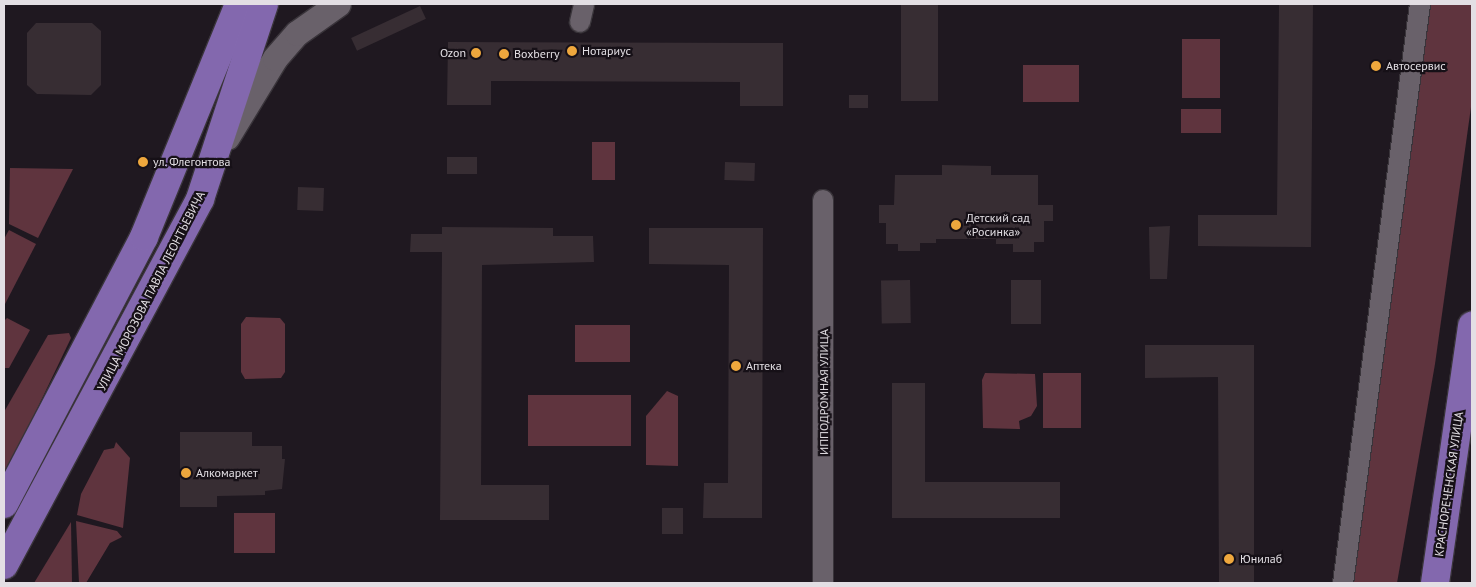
<!DOCTYPE html>
<html>
<head>
<meta charset="utf-8">
<style>
	body { margin:0 }
	#map { position:relative; width:1476px; height:587px; overflow:hidden; background:#1f1820; font-family:"PT Sans",sans-serif }
	div>[style] { position:absolute }
	.green>* { inset:0; background:#5f343e; transform-origin:0 0 }
	.building>* { inset:0; background:#372d33; transform-origin:0 0 }
	.roads { filter:drop-shadow(1px 0 #39343a) drop-shadow(-1px 0 #39343a) drop-shadow(0 1px #39343a) drop-shadow(0 -1px #39343a) }
	.minor>* { height:20px; margin:-10px; padding:0 10px; transform-origin:10px; border-radius:10px; background:#69616a }
	.tertiary>* { height:25px; margin:-12.5px; padding:0 12.5px; transform-origin:12.5px; border-radius:12.5px; background:#69616a }
	.primary>* { height:28px; margin:-14px; padding:0 14px; transform-origin:14px; border-radius:14px; background:#8368ae }
	.dots>* { width:14px; height:14px; translate:-50% -50%; box-sizing:border-box; border:2px solid #161017; border-radius:50% }
	span { translate:-50% -50%; white-space:nowrap; text-align:center; line-height:1.15; -webkit-text-stroke:4.5px #161017; paint-order:stroke }
	.poi-label { font-size:12px; color:#e3dfe4 }
	.left { translate:0 -50%; text-align:left }
	.right { translate:-100% -50%; text-align:right }
	.street-label { font-size:12px; color:#e3dfe4 }
	.frame { position:absolute; inset:0; border:5px solid #e3dfe4; pointer-events:none }
</style>
</head>
<body>
<div id="map">
	<div class="green">
		<div style="clip-path:polygon(1428px 4px,1472px 4px,1472px 100px,1435px 364px,1397px 583px,1353px 583px)"></div>
		<div style="left:1182px;top:39px;width:38px;height:59px"></div>
		<div style="left:1023px;top:65px;width:56px;height:37px"></div>
		<div style="left:1221px;top:109px;width:24px;height:40px;rotate:90deg"></div>
		<div style="left:592px;top:142px;width:23px;height:38px"></div>
		<div style="clip-path:polygon(10px 168px,73px 169px,38px 238px,9px 224px)"></div>
		<div style="clip-path:polygon(9px 230px,36px 244px,4px 306px,4px 239px)"></div>
		<div style="clip-path:polygon(246px 317px,280px 318px,285px 324px,285px 372px,281px 378px,245px 379px,241px 372px,241px 324px)"></div>
		<div style="clip-path:polygon(7px 318px,30px 330px,9px 368px,4px 368px,4px 321px)"></div>
		<div style="left:575px;top:325px;width:55px;height:37px"></div>
		<div style="clip-path:polygon(69px 333px,71px 338px,4px 478px,4px 412px,48px 335px)"></div>
		<div style="clip-path:polygon(985px 373px,1035px 374px,1037px 406px,1031px 416px,1019px 421px,1020px 429px,983px 428px,982px 380px)"></div>
		<div style="left:1043px;top:373px;width:38px;height:55px"></div>
		<div style="clip-path:polygon(667px 391px,678px 396px,678px 466px,646px 465px,646px 416px)"></div>
		<div style="left:528px;top:395px;width:103px;height:51px"></div>
		<div style="clip-path:polygon(116px 442px,130px 458px,123px 528px,77px 515px,81px 494px,104px 450px,114px 448px)"></div>
		<div style="left:275px;top:513px;width:40px;height:41px;rotate:90deg"></div>
		<div style="clip-path:polygon(76px 521px,117px 531px,122px 537px,110px 543px,86px 583px,79px 583px)"></div>
		<div style="clip-path:polygon(71px 522px,72px 583px,34px 583px)"></div>
	</div>
	<div class="building">
		<div style="left:901px;top:4px;width:37px;height:97px"></div>
		<div style="clip-path:polygon(1279px 4px,1313px 4px,1311px 247px,1198px 246px,1198px 215px,1277px 215px)"></div>
		<div style="left:420px;top:6px;width:14px;height:76px;rotate:65deg"></div>
		<div style="clip-path:polygon(36px 23px,92px 23px,101px 31px,101px 85px,91px 95px,37px 94px,27px 85px,27px 33px)"></div>
		<div style="clip-path:polygon(448px 42px,783px 43px,783px 106px,740px 106px,740px 82px,491px 81px,491px 105px,447px 105px)"></div>
		<div style="left:849px;top:95px;width:19px;height:13px"></div>
		<div style="left:447px;top:157px;width:30px;height:17px"></div>
		<div style="left:725px;top:162px;width:30px;height:18px;rotate:2deg"></div>
		<div style="clip-path:polygon(942px 165px,991px 166px,991px 175px,1038px 175px,1038px 205px,1053px 205px,1053px 221px,1044px 221px,1044px 242px,1034px 242px,1034px 252px,1013px 252px,1013px 244px,996px 244px,996px 239px,936px 239px,936px 243px,920px 243px,920px 251px,898px 251px,898px 244px,886px 244px,886px 223px,879px 223px,879px 205px,894px 205px,895px 175px,942px 175px)"></div>
		<div style="left:298px;top:187px;width:26px;height:23px;rotate:2deg"></div>
		<div style="clip-path:polygon(1170px 226px,1167px 279px,1150px 279px,1149px 227px)"></div>
		<div style="clip-path:polygon(442px 227px,553px 228px,553px 236px,593px 236px,594px 262px,482px 265px,481px 485px,549px 485px,549px 520px,440px 520px,442px 252px,410px 252px,411px 234px,442px 234px)"></div>
		<div style="clip-path:polygon(649px 228px,763px 228px,762px 518px,703px 518px,704px 483px,728px 483px,729px 265px,649px 264px)"></div>
		<div style="left:910px;top:280px;width:43px;height:29px;rotate:89deg"></div>
		<div style="left:1011px;top:280px;width:30px;height:44px"></div>
		<div style="clip-path:polygon(1145px 345px,1254px 345px,1254px 583px,1219px 583px,1218px 377px,1145px 378px)"></div>
		<div style="clip-path:polygon(892px 383px,925px 383px,925px 482px,1060px 482px,1060px 518px,892px 518px)"></div>
		<div style="clip-path:polygon(180px 432px,252px 432px,252px 446px,282px 446px,282px 459px,285px 459px,282px 489px,265px 491px,265px 495px,217px 496px,217px 507px,180px 507px)"></div>
		<div style="left:662px;top:508px;width:21px;height:26px"></div>
	</div>
	<div class="roads">
		<div class="minor">
			<div style="left:580px;top:22px;width:18px;rotate:-77deg"></div>
			<div style="left:823px;top:200px;width:383px;rotate:90deg"></div>
			<div style="left:1343px;top:583px;width:584px;rotate:-82.42deg"></div>
		</div>
		<div class="tertiary">
			<div style="left:227px;top:137px;width:92px;rotate:-58.7deg"></div>
			<div style="left:275px;top:58px;width:33px;rotate:-49deg"></div>
			<div style="left:297px;top:33px;width:50px;rotate:-35.3deg"></div>
		</div>
		<div class="primary">
			<div style="left:4px;top:504px;width:301px;rotate:-62.3deg"></div>
			<div style="left:144px;top:237px;width:252px;rotate:-67.8deg"></div>
			<div style="left:4px;top:565px;width:415px;rotate:-61.8deg"></div>
			<div style="left:200px;top:199px;width:205px;rotate:-71.8deg"></div>
			<div style="left:1435px;top:583px;width:260px;rotate:-81.8deg"></div>
		</div>
	</div>
	<div class="dots">
		<div style="left:572px;top:51px;background:#eea73d"></div>
		<div style="left:476px;top:53px;background:#eea73d"></div>
		<div style="left:504px;top:54px;background:#eea73d"></div>
		<div style="left:1376px;top:66px;background:#eea73d"></div>
		<div style="left:143px;top:162px;background:#eea73d"></div>
		<div style="left:956px;top:225px;background:#eea73d"></div>
		<div style="left:736px;top:366px;background:#eea73d"></div>
		<div style="left:186px;top:473px;background:#eea73d"></div>
		<div style="left:1229px;top:559px;background:#eea73d"></div>
	</div>
	<div class="poi-label">
		<span class="left" style="left:582px;top:51px">Нотариус</span>
		<span class="right" style="left:466px;top:53px">Ozon</span>
		<span class="left" style="left:514px;top:54px">Boxberry</span>
		<span class="left" style="left:1386px;top:66px">Автосервис</span>
		<span class="left" style="left:153px;top:162px">ул. Флегонтова</span>
		<span class="left" style="left:966px;top:225px">Детский сад<br>«Росинка»</span>
		<span class="left" style="left:746px;top:366px">Аптека</span>
		<span class="left" style="left:196px;top:473px">Алкомаркет</span>
		<span class="left" style="left:1240px;top:559px">Юнилаб</span>
	</div>
	<div class="street-label">
		<span style="left:151px;top:291px;rotate:-63deg">УЛИЦА МОРОЗОВА ПАВЛА ЛЕОНТЬЕВИЧА</span>
		<span style="left:824px;top:392px;rotate:-90deg">ИППОДРОМНАЯ УЛИЦА</span>
		<span style="left:1449px;top:484px;rotate:-82deg">КРАСНОРЕЧЕНСКАЯ УЛИЦА</span>
	</div>
	<div class="frame"></div>
</div>
</body>
</html>
